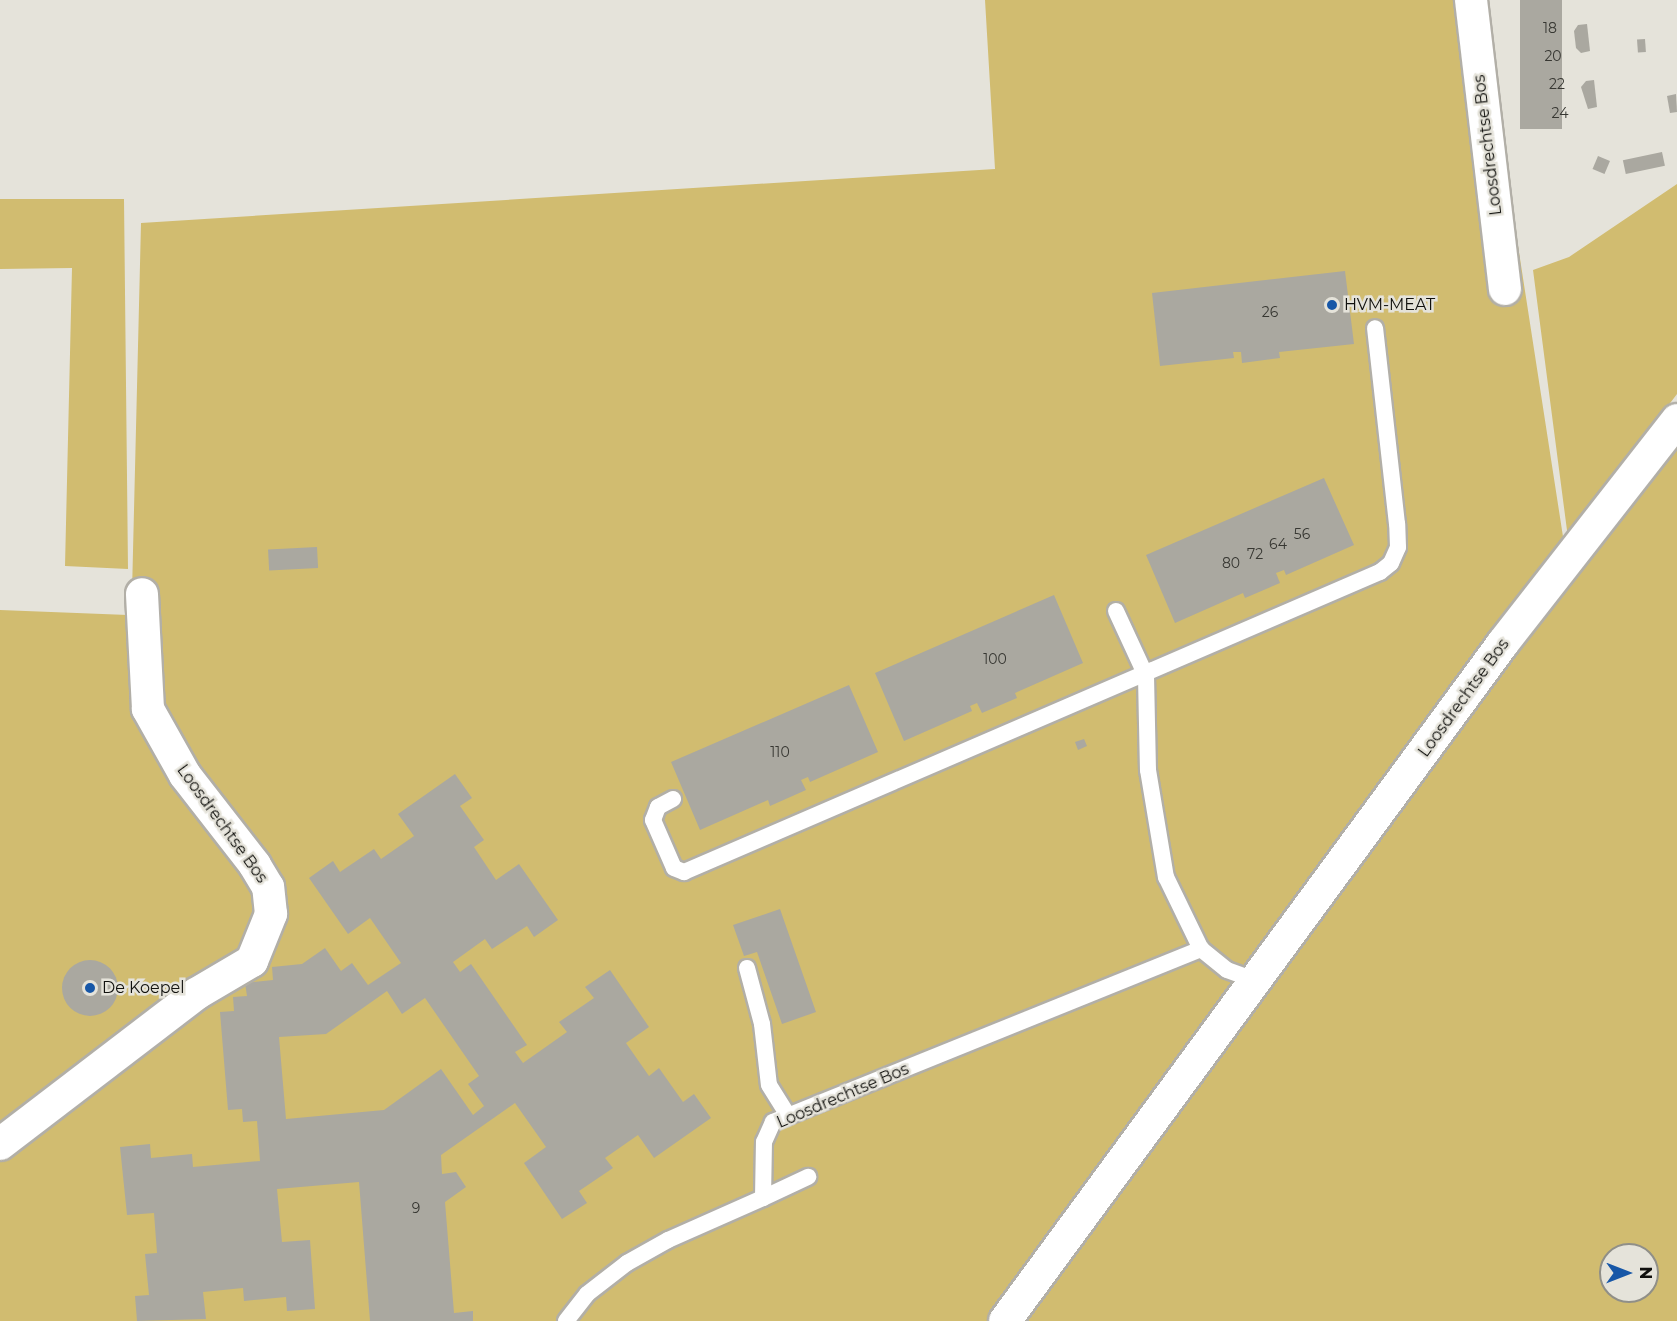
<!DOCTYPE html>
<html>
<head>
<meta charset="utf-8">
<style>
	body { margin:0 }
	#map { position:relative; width:1677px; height:1321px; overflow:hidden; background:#e5e3da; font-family:Montserrat,sans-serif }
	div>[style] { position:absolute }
	.green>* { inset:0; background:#d1bc70 }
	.building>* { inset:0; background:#aaa8a0; transform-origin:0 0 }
	.round { border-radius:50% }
	.roads { filter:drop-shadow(2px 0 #b2afa7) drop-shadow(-2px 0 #b2afa7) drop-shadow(0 2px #b2afa7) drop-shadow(0 -2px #b2afa7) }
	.service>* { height:16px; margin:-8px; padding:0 8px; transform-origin:8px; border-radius:8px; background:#fff }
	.minor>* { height:32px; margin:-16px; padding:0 16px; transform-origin:16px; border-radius:16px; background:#fff }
	.dots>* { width:16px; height:16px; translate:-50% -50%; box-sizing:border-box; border:3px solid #e5e3da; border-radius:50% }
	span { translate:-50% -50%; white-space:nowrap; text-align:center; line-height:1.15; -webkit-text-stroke:5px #e5e3da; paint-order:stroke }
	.number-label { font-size:14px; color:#373732 }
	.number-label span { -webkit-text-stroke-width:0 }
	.street-label { font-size:16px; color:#11110e }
	.poi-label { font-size:16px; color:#11110e }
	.left { translate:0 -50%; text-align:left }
	.north { position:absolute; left:1599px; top:1243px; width:60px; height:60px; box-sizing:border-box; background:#e5e3da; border:2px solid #908f88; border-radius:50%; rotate:90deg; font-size:16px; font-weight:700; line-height:24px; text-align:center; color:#11110e }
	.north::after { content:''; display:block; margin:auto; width:21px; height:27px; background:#1757a7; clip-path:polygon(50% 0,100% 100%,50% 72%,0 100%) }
</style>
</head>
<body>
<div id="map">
	<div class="green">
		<div style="clip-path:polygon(evenodd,985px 0,1480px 0,1568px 569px,1677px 436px,1677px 1321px,0 1321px,0 610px,128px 615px,130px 674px,141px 223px,995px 169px,985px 0,1611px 1255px,1647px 1255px,1647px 1291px,1611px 1291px,1611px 1255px)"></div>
		<div style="clip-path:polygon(1677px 184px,1677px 394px,1568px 538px,1533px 270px,1569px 257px)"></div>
		<div style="clip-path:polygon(0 199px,124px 199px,128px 569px,65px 566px,72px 268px,0 269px)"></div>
	</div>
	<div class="building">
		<div style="left:1520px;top:0;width:42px;height:129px"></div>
		<div style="clip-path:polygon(1587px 24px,1590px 51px,1581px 53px,1576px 48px,1574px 31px,1578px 25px)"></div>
		<div style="left:1645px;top:39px;width:13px;height:8px;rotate:86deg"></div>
		<div style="clip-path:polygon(1594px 80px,1597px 107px,1588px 109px,1581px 87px,1586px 81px)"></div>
		<div style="clip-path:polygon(1676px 94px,1677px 112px,1670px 113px,1667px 96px)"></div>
		<div style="left:1662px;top:152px;width:14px;height:40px;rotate:78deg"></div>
		<div style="left:1598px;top:156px;width:13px;height:14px;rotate:23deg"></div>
		<div style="clip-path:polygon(1345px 271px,1354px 344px,1279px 352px,1280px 358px,1242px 363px,1241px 352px,1233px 352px,1234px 358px,1160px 366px,1152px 293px)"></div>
		<div style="clip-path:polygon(1324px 478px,1354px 545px,1286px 575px,1284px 570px,1276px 573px,1280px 583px,1245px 598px,1243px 593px,1175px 623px,1146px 555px)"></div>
		<div style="left:317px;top:547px;width:21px;height:49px;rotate:87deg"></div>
		<div style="clip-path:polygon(1054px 595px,1083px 663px,1015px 693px,1017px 698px,982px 713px,977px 703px,970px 706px,972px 711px,904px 741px,875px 673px)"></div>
		<div style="clip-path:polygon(849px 685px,878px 752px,810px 782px,808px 777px,801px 780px,806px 790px,770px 806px,768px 800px,700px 830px,671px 762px)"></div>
		<div style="clip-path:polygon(1084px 739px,1087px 746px,1078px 750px,1075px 742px)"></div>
		<div style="clip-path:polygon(evenodd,455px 774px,472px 798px,460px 806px,484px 840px,474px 847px,496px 880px,519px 864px,558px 920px,534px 937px,527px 926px,492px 949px,485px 939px,453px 962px,460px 972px,471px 964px,527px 1045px,515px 1052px,523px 1063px,567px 1032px,559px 1022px,594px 998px,585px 987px,610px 970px,649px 1027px,626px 1043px,649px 1076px,659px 1068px,683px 1102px,694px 1094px,711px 1118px,654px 1158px,638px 1135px,605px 1158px,613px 1168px,579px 1191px,587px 1203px,562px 1219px,524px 1163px,546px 1147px,515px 1103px,441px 1155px,442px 1174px,456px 1172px,466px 1187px,445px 1202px,454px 1313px,473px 1311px,473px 1321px,370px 1321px,359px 1182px,277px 1189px,282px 1242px,310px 1240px,315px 1309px,287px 1311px,286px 1297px,244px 1301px,243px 1288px,203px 1292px,206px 1319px,137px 1321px,135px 1296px,149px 1295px,145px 1254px,157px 1253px,154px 1213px,127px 1215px,120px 1147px,150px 1144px,151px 1158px,192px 1154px,193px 1167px,260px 1161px,257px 1121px,243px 1122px,242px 1109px,228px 1110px,220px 1012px,234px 1011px,233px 997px,247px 996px,245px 983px,273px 980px,272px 967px,302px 964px,325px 948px,341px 971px,352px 963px,368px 985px,401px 963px,370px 918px,348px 934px,309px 878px,333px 861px,340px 872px,374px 849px,381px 859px,414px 836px,398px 814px,455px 774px,387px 991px,402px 1014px,425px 998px,479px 1076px,468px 1084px,484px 1106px,473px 1115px,441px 1069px,384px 1110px,286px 1119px,279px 1037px,326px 1034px,387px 991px)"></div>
		<div style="clip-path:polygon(780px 909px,816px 1012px,782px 1024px,757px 952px,744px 956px,733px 925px)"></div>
		<div class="round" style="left:62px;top:960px;width:56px;height:56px"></div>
	</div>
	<div class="roads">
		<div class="service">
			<div style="left:1116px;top:611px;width:72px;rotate:65.2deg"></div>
			<div style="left:1146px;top:676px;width:94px;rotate:88.8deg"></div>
			<div style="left:1148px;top:770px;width:109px;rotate:80.5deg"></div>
			<div style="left:1166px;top:877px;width:80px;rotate:64.1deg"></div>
			<div style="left:1201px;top:949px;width:33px;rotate:39deg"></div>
			<div style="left:1227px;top:970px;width:30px;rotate:20deg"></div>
			<div style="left:673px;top:799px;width:17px;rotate:152deg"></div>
			<div style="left:658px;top:807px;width:14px;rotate:111deg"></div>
			<div style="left:653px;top:820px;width:52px;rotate:66.4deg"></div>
			<div style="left:674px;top:868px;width:11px;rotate:22deg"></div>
			<div style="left:684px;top:872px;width:758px;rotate:-23.32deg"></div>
			<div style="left:1380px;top:572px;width:14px;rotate:-39deg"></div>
			<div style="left:1391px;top:563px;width:17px;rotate:-66deg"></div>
			<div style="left:1398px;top:547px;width:23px;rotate:-92deg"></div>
			<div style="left:1397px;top:524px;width:197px;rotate:-96.4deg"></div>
			<div style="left:747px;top:968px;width:58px;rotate:75deg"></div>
			<div style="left:762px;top:1024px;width:61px;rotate:83.5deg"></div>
			<div style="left:769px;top:1085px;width:36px;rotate:58deg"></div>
			<div style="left:763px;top:1198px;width:50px;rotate:-25deg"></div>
			<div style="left:566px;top:1321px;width:34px;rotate:-52deg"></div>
			<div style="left:587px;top:1294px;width:51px;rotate:-37.8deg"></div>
			<div style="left:627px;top:1263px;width:47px;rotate:-29.3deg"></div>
			<div style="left:668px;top:1240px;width:104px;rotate:-23.9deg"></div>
			<div style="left:763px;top:1198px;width:56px;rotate:-89deg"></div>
			<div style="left:764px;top:1142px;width:22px;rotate:-66deg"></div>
			<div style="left:773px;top:1122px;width:462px;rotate:-22deg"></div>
		</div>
		<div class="minor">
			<div style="left:1471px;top:0;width:291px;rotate:83.3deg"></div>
			<div style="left:0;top:1144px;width:247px;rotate:-37.4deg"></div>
			<div style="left:196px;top:994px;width:65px;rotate:-30.5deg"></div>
			<div style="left:252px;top:961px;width:51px;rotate:-68deg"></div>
			<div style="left:271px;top:914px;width:27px;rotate:-96deg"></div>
			<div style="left:268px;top:887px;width:26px;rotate:-121deg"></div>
			<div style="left:255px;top:865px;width:114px;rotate:-127.9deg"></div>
			<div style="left:185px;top:775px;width:76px;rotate:-119.3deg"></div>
			<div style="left:148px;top:709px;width:115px;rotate:-93deg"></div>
			<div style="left:1005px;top:1321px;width:841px;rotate:-53.7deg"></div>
			<div style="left:1503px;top:643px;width:283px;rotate:-52deg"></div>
		</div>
	</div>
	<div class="dots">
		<div style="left:1332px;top:305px;background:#1757a7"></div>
		<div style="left:90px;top:988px;background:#1757a7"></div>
	</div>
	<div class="number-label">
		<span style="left:1550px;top:28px">18</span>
		<span style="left:1553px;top:56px">20</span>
		<span style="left:1557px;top:84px">22</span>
		<span style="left:1560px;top:113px">24</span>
		<span style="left:1270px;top:312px">26</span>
		<span style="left:1302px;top:534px">56</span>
		<span style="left:1278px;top:544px">64</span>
		<span style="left:1255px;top:554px">72</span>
		<span style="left:1231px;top:563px">80</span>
		<span style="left:995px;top:659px">100</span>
		<span style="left:780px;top:752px">110</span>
		<span style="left:416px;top:1208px">9</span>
	</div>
	<div class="street-label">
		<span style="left:1488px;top:145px;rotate:-97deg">Loosdrechtse Bos</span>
		<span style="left:1464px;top:698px;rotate:-54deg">Loosdrechtse Bos</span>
		<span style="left:222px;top:824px;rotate:54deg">Loosdrechtse Bos</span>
		<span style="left:843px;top:1096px;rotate:-23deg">Loosdrechtse Bos</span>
	</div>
	<div class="poi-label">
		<span class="left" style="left:1344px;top:305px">HVM-MEAT</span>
		<span class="left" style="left:102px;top:988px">De Koepel</span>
	</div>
	<div class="north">N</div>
</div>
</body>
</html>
